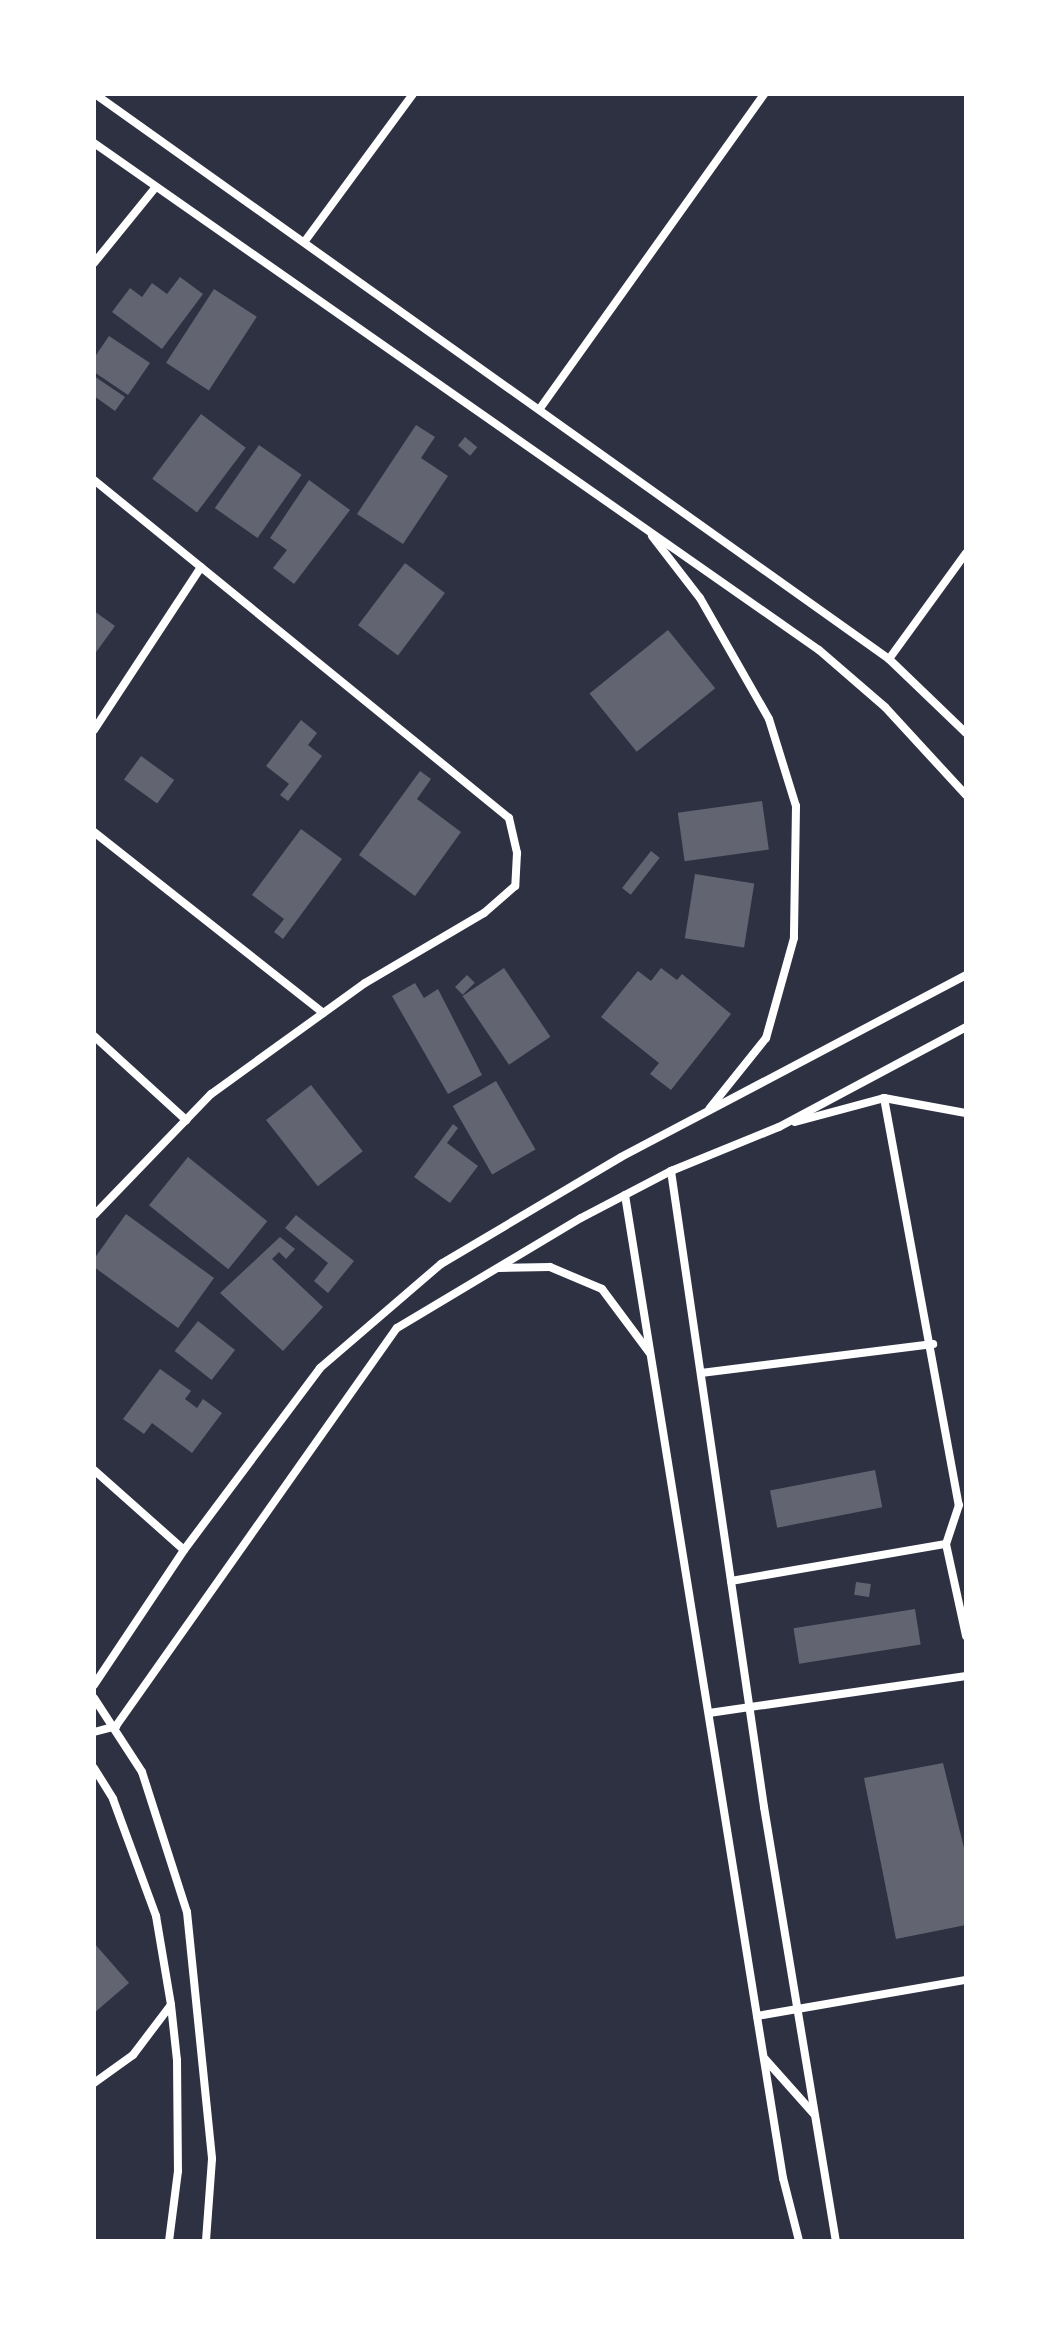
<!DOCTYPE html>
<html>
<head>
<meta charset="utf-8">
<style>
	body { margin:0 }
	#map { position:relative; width:1060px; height:2335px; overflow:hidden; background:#2d3142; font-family:Lato,sans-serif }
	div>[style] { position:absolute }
	.building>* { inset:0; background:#626471; transform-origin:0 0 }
	.minor>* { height:8px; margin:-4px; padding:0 4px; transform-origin:4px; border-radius:4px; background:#fff }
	span { translate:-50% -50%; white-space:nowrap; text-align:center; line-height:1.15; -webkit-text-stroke:6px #fff; paint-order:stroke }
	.frame { position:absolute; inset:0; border:96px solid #fff; pointer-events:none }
</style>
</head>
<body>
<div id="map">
	<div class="building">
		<div style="clip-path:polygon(180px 277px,203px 294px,162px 349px,112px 312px,130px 288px,142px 297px,152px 283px,167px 294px)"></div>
		<div style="left:214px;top:289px;width:51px;height:88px;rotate:33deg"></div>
		<div style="clip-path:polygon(109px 336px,150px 363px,128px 395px,94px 372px,94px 358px)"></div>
		<div style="clip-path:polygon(94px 376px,125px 397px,115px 411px,94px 396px)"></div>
		<div style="left:201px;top:414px;width:56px;height:81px;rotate:37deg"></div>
		<div style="clip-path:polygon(416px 425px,435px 437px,421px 458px,448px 476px,403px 544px,357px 514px)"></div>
		<div style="left:465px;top:437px;width:16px;height:11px;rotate:40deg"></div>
		<div style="left:259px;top:445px;width:52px;height:77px;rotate:35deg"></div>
		<div style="clip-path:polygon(309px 480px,350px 510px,294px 584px,273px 568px,287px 550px,270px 538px)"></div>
		<div style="left:405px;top:563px;width:50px;height:78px;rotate:37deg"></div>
		<div style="clip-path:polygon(94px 611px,115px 626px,94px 655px)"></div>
		<div style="left:668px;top:630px;width:75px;height:101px;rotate:51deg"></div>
		<div style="clip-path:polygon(301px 720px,317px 733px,308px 745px,322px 756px,288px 801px,280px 795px,289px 784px,266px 766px)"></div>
		<div style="left:141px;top:756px;width:41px;height:29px;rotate:36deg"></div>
		<div style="clip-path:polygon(420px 771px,431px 779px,417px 799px,461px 832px,415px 896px,359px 855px)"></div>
		<div style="left:762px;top:801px;width:49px;height:85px;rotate:82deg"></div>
		<div style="clip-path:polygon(301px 829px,342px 859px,283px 939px,274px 932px,284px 919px,252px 895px)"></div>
		<div style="left:651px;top:851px;width:11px;height:47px;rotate:38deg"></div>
		<div style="left:695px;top:874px;width:60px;height:65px;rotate:9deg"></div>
		<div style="left:504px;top:968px;width:83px;height:50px;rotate:56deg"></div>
		<div style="clip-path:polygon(661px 968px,677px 980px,682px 974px,731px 1014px,671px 1090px,650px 1074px,659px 1063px,601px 1017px,638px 971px,651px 981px)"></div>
		<div style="left:467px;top:975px;width:11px;height:17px;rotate:45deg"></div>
		<div style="clip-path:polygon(415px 983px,424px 998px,438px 989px,482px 1075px,448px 1094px,392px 996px)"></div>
		<div style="left:496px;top:1081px;width:79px;height:50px;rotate:60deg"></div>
		<div style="left:311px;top:1085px;width:84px;height:57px;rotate:52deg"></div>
		<div style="clip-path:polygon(453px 1124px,458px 1128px,447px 1143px,478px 1166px,450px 1203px,414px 1177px)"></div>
		<div style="left:188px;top:1157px;width:102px;height:62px;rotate:39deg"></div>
		<div style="clip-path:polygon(126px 1214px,214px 1278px,178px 1328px,94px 1267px,94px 1259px)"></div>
		<div style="clip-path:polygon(296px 1215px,354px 1261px,328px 1293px,314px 1281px,328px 1263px,285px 1228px)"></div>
		<div style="clip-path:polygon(280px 1237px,295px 1249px,286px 1259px,279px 1252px,272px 1259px,323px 1307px,283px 1351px,220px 1293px)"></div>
		<div style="left:198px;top:1321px;width:47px;height:38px;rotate:38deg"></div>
		<div style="clip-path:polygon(160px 1369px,191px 1391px,185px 1399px,197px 1408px,203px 1399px,222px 1413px,192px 1453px,152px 1423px,144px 1434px,123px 1419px)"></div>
		<div style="left:875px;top:1470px;width:38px;height:107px;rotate:79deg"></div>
		<div style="left:856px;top:1582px;width:15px;height:13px;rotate:8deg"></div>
		<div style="left:915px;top:1609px;width:36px;height:123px;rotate:81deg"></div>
		<div style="clip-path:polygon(943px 1763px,966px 1856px,966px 1925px,896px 1939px,864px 1778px)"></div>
		<div style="clip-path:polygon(94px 1943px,129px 1983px,94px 2013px)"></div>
	</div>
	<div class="minor">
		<div style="left:95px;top:94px;width:975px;rotate:35.44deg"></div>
		<div style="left:889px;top:659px;width:107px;rotate:43.9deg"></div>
		<div style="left:94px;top:143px;width:885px;rotate:34.97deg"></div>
		<div style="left:819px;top:650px;width:87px;rotate:40.8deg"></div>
		<div style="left:885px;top:707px;width:120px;rotate:47.4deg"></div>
		<div style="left:305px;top:241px;width:182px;rotate:-53.7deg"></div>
		<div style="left:94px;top:263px;width:97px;rotate:-50.9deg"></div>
		<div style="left:541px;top:407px;width:384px;rotate:-54.5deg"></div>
		<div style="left:94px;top:480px;width:535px;rotate:39.16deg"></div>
		<div style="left:509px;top:818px;width:36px;rotate:77deg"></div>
		<div style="left:517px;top:853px;width:33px;rotate:93deg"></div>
		<div style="left:515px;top:886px;width:41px;rotate:138.9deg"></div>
		<div style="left:484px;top:913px;width:138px;rotate:149.5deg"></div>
		<div style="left:365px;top:983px;width:190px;rotate:144.2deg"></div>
		<div style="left:211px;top:1094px;width:168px;rotate:134deg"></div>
		<div style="left:652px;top:536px;width:78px;rotate:52.3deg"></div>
		<div style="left:700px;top:598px;width:139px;rotate:60.3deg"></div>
		<div style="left:769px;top:719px;width:91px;rotate:72.8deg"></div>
		<div style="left:796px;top:806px;width:132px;rotate:90.9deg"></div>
		<div style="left:794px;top:938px;width:104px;rotate:105.6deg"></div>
		<div style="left:766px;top:1038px;width:90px;rotate:128.7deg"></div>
		<div style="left:889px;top:659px;width:131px;rotate:-54deg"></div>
		<div style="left:94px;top:730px;width:195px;rotate:-56.7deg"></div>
		<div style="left:94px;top:832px;width:292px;rotate:38.3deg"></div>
		<div style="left:94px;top:1036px;width:125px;rotate:42.4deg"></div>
		<div style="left:884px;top:1098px;width:414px;rotate:79.6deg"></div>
		<div style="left:959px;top:1505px;width:41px;rotate:108.4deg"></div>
		<div style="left:946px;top:1544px;width:94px;rotate:77.7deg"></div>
		<div style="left:795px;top:1122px;width:92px;rotate:-15.1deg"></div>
		<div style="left:884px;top:1098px;width:83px;rotate:10.4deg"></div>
		<div style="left:671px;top:1171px;width:643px;rotate:81.68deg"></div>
		<div style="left:764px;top:1807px;width:440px;rotate:80.6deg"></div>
		<div style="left:625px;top:1195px;width:996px;rotate:80.87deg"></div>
		<div style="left:783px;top:2178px;width:65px;rotate:75.7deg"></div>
		<div style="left:499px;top:1268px;width:51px;rotate:-1.1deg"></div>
		<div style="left:550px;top:1267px;width:56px;rotate:22.9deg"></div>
		<div style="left:602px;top:1289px;width:79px;rotate:53.3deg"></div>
		<div style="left:701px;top:1373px;width:234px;rotate:-7.1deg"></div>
		<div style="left:94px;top:1470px;width:120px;rotate:41.6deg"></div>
		<div style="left:731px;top:1581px;width:218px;rotate:-9.8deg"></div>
		<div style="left:94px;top:1685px;width:162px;rotate:-56.3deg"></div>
		<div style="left:184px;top:1550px;width:227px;rotate:-53.2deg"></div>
		<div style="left:320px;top:1368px;width:160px;rotate:-40.7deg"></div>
		<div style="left:441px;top:1264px;width:209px;rotate:-30.7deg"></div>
		<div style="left:621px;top:1157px;width:390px;rotate:-27.8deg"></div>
		<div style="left:94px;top:1698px;width:88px;rotate:57deg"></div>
		<div style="left:142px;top:1772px;width:147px;rotate:72.2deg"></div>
		<div style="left:187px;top:1912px;width:248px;rotate:84.2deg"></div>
		<div style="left:212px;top:2159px;width:82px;rotate:94.2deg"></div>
		<div style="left:709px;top:1713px;width:260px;rotate:-8.2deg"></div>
		<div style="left:94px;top:1732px;width:23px;rotate:-15deg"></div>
		<div style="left:116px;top:1726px;width:487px;rotate:-54.8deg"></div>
		<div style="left:397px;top:1328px;width:214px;rotate:-30.9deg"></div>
		<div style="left:581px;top:1218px;width:102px;rotate:-27.6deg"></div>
		<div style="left:671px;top:1171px;width:117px;rotate:-22.2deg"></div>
		<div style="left:779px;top:1127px;width:212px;rotate:-28.1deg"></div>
		<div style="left:94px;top:1768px;width:36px;rotate:58deg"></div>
		<div style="left:113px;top:1799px;width:125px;rotate:69.8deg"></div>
		<div style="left:156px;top:1916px;width:90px;rotate:80.4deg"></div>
		<div style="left:171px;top:2005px;width:55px;rotate:83.8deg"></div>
		<div style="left:177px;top:2060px;width:111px;rotate:89.5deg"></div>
		<div style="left:178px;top:2171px;width:71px;rotate:97.3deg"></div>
		<div style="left:757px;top:2016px;width:212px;rotate:-9.8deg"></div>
		<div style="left:765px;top:2059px;width:74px;rotate:48.3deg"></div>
		<div style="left:94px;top:2083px;width:48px;rotate:-35.7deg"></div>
		<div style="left:133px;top:2055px;width:61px;rotate:-52.9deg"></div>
	</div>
	<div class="frame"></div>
</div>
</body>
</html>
